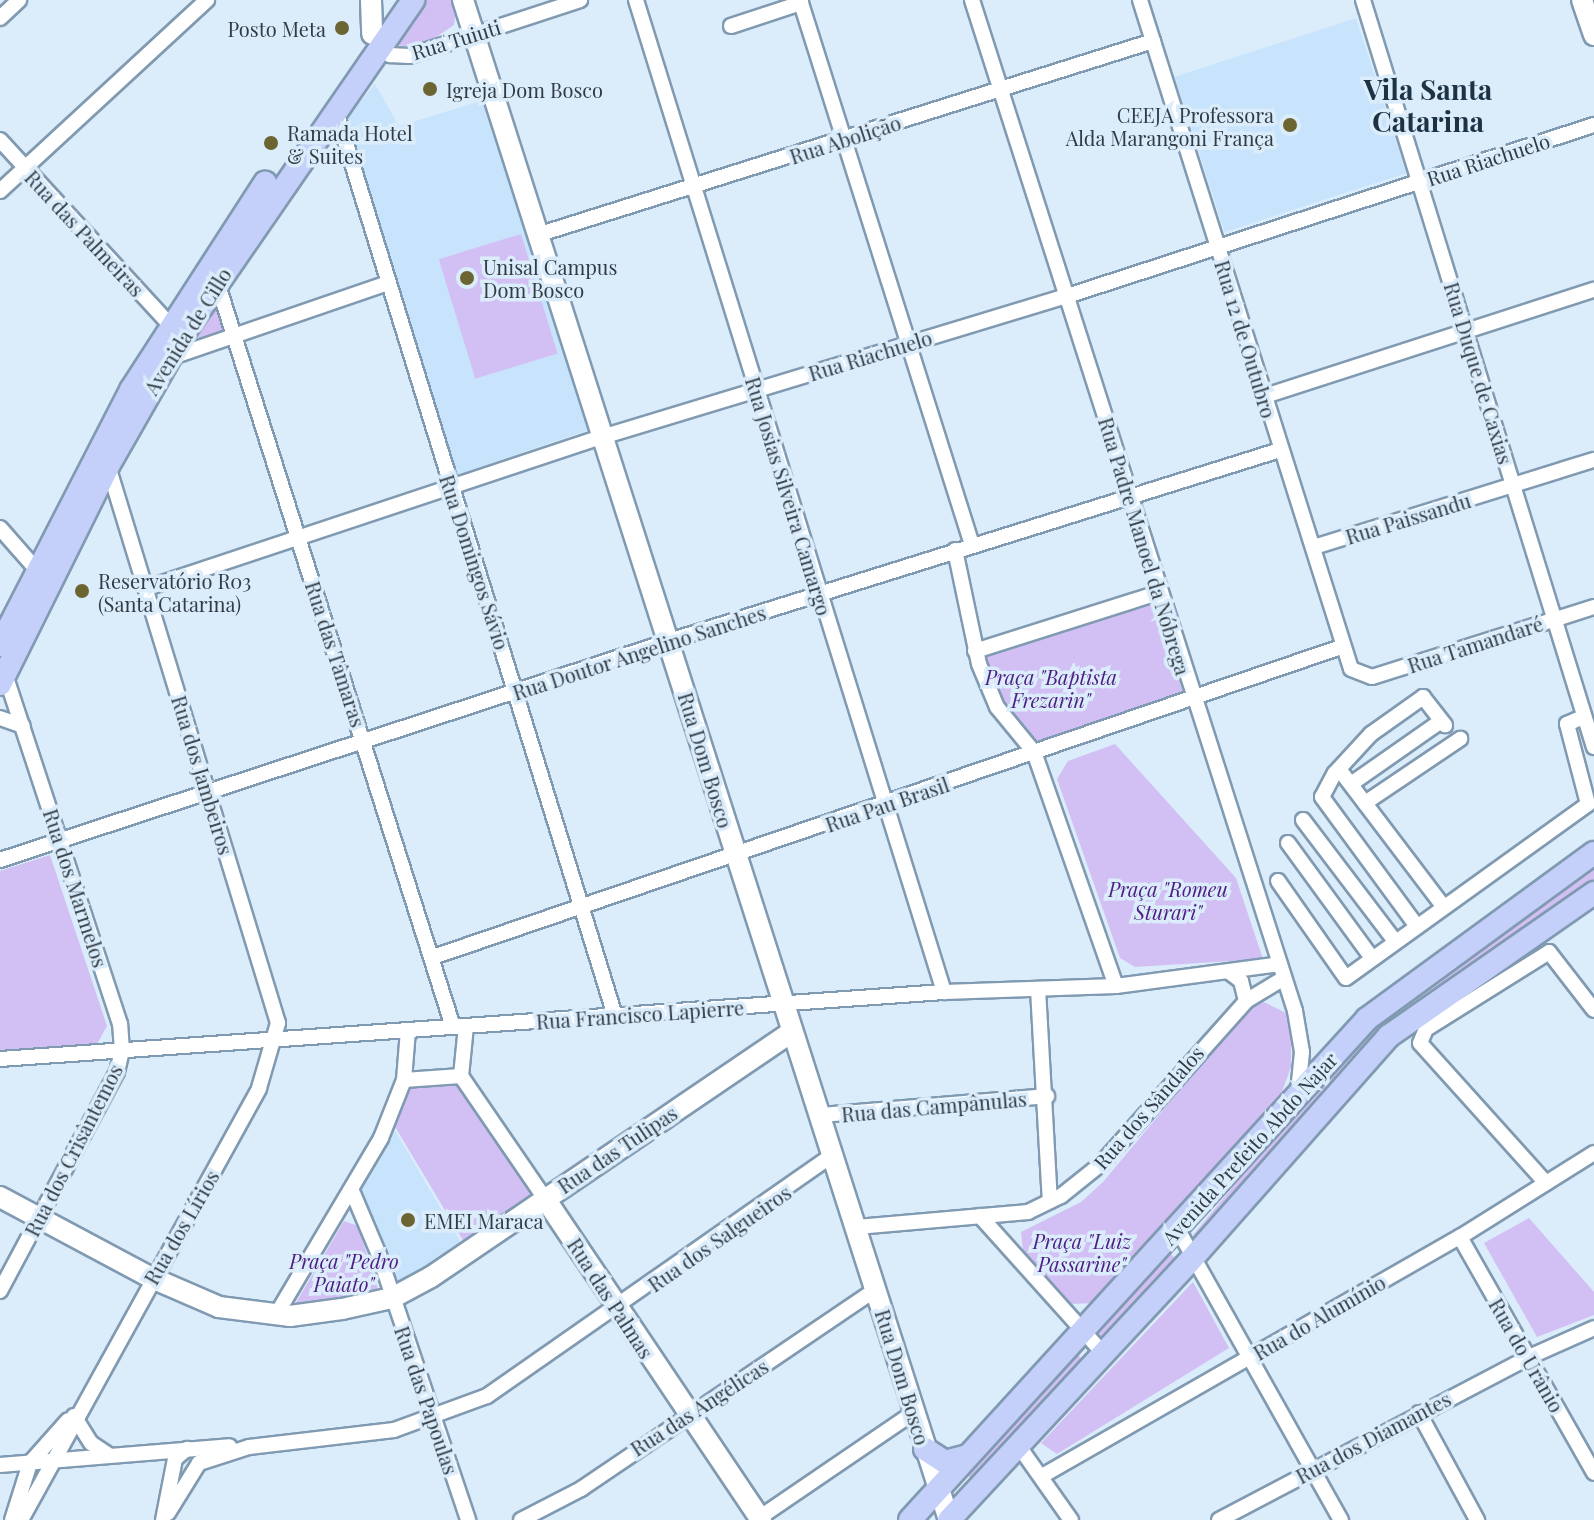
<!DOCTYPE html>
<html>
<head>
<meta charset="utf-8">
<style>
	body { margin:0 }
	#map { position:relative; width:1594px; height:1520px; overflow:hidden; background:#dbecfb; font-family:"Playfair Display",serif }
	div>[style] { position:absolute }
	.built>* { inset:0; background:#c8e4fc; transform-origin:0 0 }
	.green>* { inset:0; background:#d2c0f4; transform-origin:0 0 }
	.roads { filter:drop-shadow(2px 0 #809ab1) drop-shadow(-2px 0 #809ab1) drop-shadow(0 2px #809ab1) drop-shadow(0 -2px #809ab1) }
	.street>* { height:14px; margin:-7px; padding:0 7px; transform-origin:7px; border-radius:7px; background:#fff }
	.secondary>* { height:20px; margin:-10px; padding:0 10px; transform-origin:10px; border-radius:10px; background:#fff }
	.primary>* { height:22px; margin:-11px; padding:0 11px; transform-origin:11px; border-radius:11px; background:#c4d0fa }
	.dots>* { width:22px; height:22px; translate:-50% -50%; box-sizing:border-box; border:4px solid #dbecfb; border-radius:50% }
	span { translate:-50% -50%; white-space:nowrap; text-align:center; line-height:1.15; -webkit-text-stroke:7px #dbecfb; paint-order:stroke }
	.poi-label { font-size:20px; color:#313c45 }
	.right { translate:-100% -50%; text-align:right }
	.left { translate:0 -50%; text-align:left }
	.street-label { font-size:20px; color:#313c45 }
	.park-label { font-size:20px; color:#4d1d82; font-style:italic }
	.district-label { font-size:28px; color:#1c3345; font-weight:700 }
</style>
</head>
<body>
<div id="map">
	<div class="built">
		<div style="left:1356px;top:18px;width:163px;height:191px;rotate:72deg"></div>
		<div style="clip-path:polygon(375px 84px,399px 126px,484px 100px,588px 430px,454px 476px,346px 119px)"></div>
		<div style="clip-path:polygon(391px 1124px,464px 1248px,394px 1289px,358px 1192px)"></div>
	</div>
	<div class="green">
		<div style="clip-path:polygon(420px 0,457px 0,454px 25px,420px 48px,389px 44px)"></div>
		<div style="left:521px;top:234px;width:125px;height:86px;rotate:73deg"></div>
		<div style="clip-path:polygon(213px 296px,229px 329px,182px 345px)"></div>
		<div style="clip-path:polygon(1154px 601px,1187px 693px,1035px 745px,1001px 705px,983px 658px)"></div>
		<div style="clip-path:polygon(1115px 744px,1236px 878px,1263px 959px,1135px 967px,1120px 958px,1057px 779px,1068px 761px)"></div>
		<div style="clip-path:polygon(50px 855px,107px 1026px,97px 1044px,0 1050px,0 871px)"></div>
		<div style="clip-path:polygon(1594px 865px,1594px 881px,1397px 1021px,1198px 1238px,1193px 1235px,1300px 1106px,1386px 1014px)"></div>
		<div style="clip-path:polygon(1264px 1002px,1286px 1013px,1291px 1036px,1291px 1067px,1279px 1100px,1095px 1303px,1071px 1304px,1023px 1251px,1021px 1232px,1081px 1202px,1103px 1182px,1249px 1007px)"></div>
		<div style="clip-path:polygon(461px 1076px,544px 1197px,467px 1247px,391px 1120px,407px 1088px)"></div>
		<div style="clip-path:polygon(1529px 1218px,1594px 1292px,1594px 1315px,1537px 1337px,1484px 1243px)"></div>
		<div style="clip-path:polygon(344px 1221px,358px 1226px,378px 1289px,373px 1295px,294px 1306px)"></div>
		<div style="clip-path:polygon(1169px 1253px,1177px 1259px,1106px 1338px,1100px 1338px,1098px 1329px)"></div>
		<div style="clip-path:polygon(1193px 1282px,1229px 1348px,1057px 1454px,1041px 1443px)"></div>
		<div style="clip-path:polygon(1078px 1353px,1081px 1359px,1046px 1406px,975px 1485px,968px 1475px)"></div>
	</div>
	<div class="roads">
		<div class="street">
			<div style="left:636px;top:0;width:1039px;rotate:72.75deg"></div>
			<div style="left:800px;top:0;width:571px;rotate:72.48deg"></div>
			<div style="left:972px;top:0;width:1061px;rotate:72.28deg"></div>
			<div style="left:1295px;top:1011px;width:42px;rotate:80.3deg"></div>
			<div style="left:1302px;top:1052px;width:40px;rotate:95.7deg"></div>
			<div style="left:1140px;top:0;width:701px;rotate:72.49deg"></div>
			<div style="left:1351px;top:669px;width:22px;rotate:21deg"></div>
			<div style="left:1372px;top:677px;width:233px;rotate:-17.5deg"></div>
			<div style="left:1363px;top:0;width:782px;rotate:72.82deg"></div>
			<div style="left:0;top:18px;width:26px;rotate:-43deg"></div>
			<div style="left:731px;top:26px;width:74px;rotate:-18.2deg"></div>
			<div style="left:379px;top:47px;width:14px;rotate:36deg"></div>
			<div style="left:390px;top:55px;width:19px;rotate:3deg"></div>
			<div style="left:409px;top:56px;width:180px;rotate:-18.1deg"></div>
			<div style="left:335px;top:108px;width:950px;rotate:72.86deg"></div>
			<div style="left:0;top:140px;width:251px;rotate:47.4deg"></div>
			<div style="left:0;top:191px;width:282px;rotate:-42.7deg"></div>
			<div style="left:537px;top:235px;width:646px;rotate:-17.48deg"></div>
			<div style="left:217px;top:282px;width:781px;rotate:72.42deg"></div>
			<div style="left:169px;top:358px;width:231px;rotate:-18.9deg"></div>
			<div style="left:1262px;top:397px;width:349px;rotate:-17.9deg"></div>
			<div style="left:0;top:528px;width:56px;rotate:48.6deg"></div>
			<div style="left:1314px;top:547px;width:293px;rotate:-17.3deg"></div>
			<div style="left:955px;top:550px;width:116px;rotate:78.1deg"></div>
			<div style="left:979px;top:664px;width:47px;rotate:67.3deg"></div>
			<div style="left:997px;top:707px;width:58px;rotate:50.6deg"></div>
			<div style="left:1034px;top:752px;width:248px;rotate:70.7deg"></div>
			<div style="left:147px;top:588px;width:479px;rotate:-18.4deg"></div>
			<div style="left:602px;top:437px;width:486px;rotate:-16.9deg"></div>
			<div style="left:1067px;top:296px;width:554px;rotate:-17.98deg"></div>
			<div style="left:975px;top:651px;width:192px;rotate:-17.6deg"></div>
			<div style="left:0;top:718px;width:24px;rotate:19deg"></div>
			<div style="left:1339px;top:769px;width:172px;rotate:52.8deg"></div>
			<div style="left:1351px;top:784px;width:110px;rotate:-35deg"></div>
			<div style="left:1365px;top:803px;width:115px;rotate:-34deg"></div>
			<div style="left:1303px;top:820px;width:152px;rotate:52.8deg"></div>
			<div style="left:1288px;top:843px;width:142px;rotate:53.9deg"></div>
			<div style="left:0;top:860px;width:704px;rotate:-18.13deg"></div>
			<div style="left:669px;top:641px;width:640px;rotate:-17.36deg"></div>
			<div style="left:1278px;top:881px;width:118px;rotate:55deg"></div>
			<div style="left:1346px;top:978px;width:298px;rotate:-35.7deg"></div>
			<div style="left:1588px;top:804px;width:83px;rotate:-104.7deg"></div>
			<div style="left:1567px;top:724px;width:17px;rotate:-24deg"></div>
			<div style="left:1416px;top:925px;width:159px;rotate:-126.3deg"></div>
			<div style="left:1322px;top:797px;width:27px;rotate:-62deg"></div>
			<div style="left:1335px;top:773px;width:53px;rotate:-47.3deg"></div>
			<div style="left:1371px;top:734px;width:64px;rotate:-35.4deg"></div>
			<div style="left:1423px;top:697px;width:36px;rotate:52deg"></div>
			<div style="left:433px;top:957px;width:959px;rotate:-18.85deg"></div>
			<div style="left:1229px;top:972px;width:15px;rotate:37deg"></div>
			<div style="left:1241px;top:981px;width:21px;rotate:76deg"></div>
			<div style="left:1038px;top:989px;width:212px;rotate:86.8deg"></div>
			<div style="left:466px;top:1026px;width:50px;rotate:95.7deg"></div>
			<div style="left:461px;top:1076px;width:147px;rotate:55.6deg"></div>
			<div style="left:0;top:1059px;width:946px;rotate:-4.06deg"></div>
			<div style="left:944px;top:992px;width:172px;rotate:-2deg"></div>
			<div style="left:1116px;top:986px;width:165px;rotate:-7.6deg"></div>
			<div style="left:404px;top:1080px;width:57px;rotate:-4deg"></div>
			<div style="left:822px;top:1115px;width:226px;rotate:-4.8deg"></div>
			<div style="left:1546px;top:1183px;width:188px;rotate:-132deg"></div>
			<div style="left:1420px;top:1043px;width:15px;rotate:-67deg"></div>
			<div style="left:1426px;top:1029px;width:145px;rotate:-32deg"></div>
			<div style="left:1549px;top:952px;width:73px;rotate:52.2deg"></div>
			<div style="left:352px;top:1191px;width:69px;rotate:67.1deg"></div>
			<div style="left:379px;top:1255px;width:280px;rotate:71.4deg"></div>
			<div style="left:980px;top:1216px;width:186px;rotate:48.1deg"></div>
			<div style="left:857px;top:1227px;width:172px;rotate:-5deg"></div>
			<div style="left:1028px;top:1212px;width:37px;rotate:-26deg"></div>
			<div style="left:1061px;top:1196px;width:51px;rotate:-38.7deg"></div>
			<div style="left:1101px;top:1164px;width:218px;rotate:-48.3deg"></div>
			<div style="left:1246px;top:1001px;width:44px;rotate:-31.2deg"></div>
			<div style="left:1177px;top:1228px;width:335px;rotate:60.7deg"></div>
			<div style="left:1460px;top:1237px;width:271px;rotate:60.4deg"></div>
			<div style="left:0;top:1291px;width:248px;rotate:-61.9deg"></div>
			<div style="left:117px;top:1072px;width:22px;rotate:-77deg"></div>
			<div style="left:122px;top:1051px;width:27px;rotate:-94deg"></div>
			<div style="left:120px;top:1024px;width:368px;rotate:-108.2deg"></div>
			<div style="left:276px;top:1315px;width:206px;rotate:-59.3deg"></div>
			<div style="left:381px;top:1138px;width:62px;rotate:-68.4deg"></div>
			<div style="left:404px;top:1080px;width:50px;rotate:-85.4deg"></div>
			<div style="left:1419px;top:1413px;width:122px;rotate:61.5deg"></div>
			<div style="left:74px;top:1416px;width:32px;rotate:58deg"></div>
			<div style="left:91px;top:1443px;width:23px;rotate:34deg"></div>
			<div style="left:1018px;top:1445px;width:92px;rotate:54.8deg"></div>
			<div style="left:199px;top:1463px;width:52px;rotate:-17.7deg"></div>
			<div style="left:249px;top:1447px;width:146px;rotate:-6.7deg"></div>
			<div style="left:394px;top:1430px;width:99px;rotate:-20.1deg"></div>
			<div style="left:487px;top:1396px;width:423px;rotate:-34.9deg"></div>
			<div style="left:0;top:1465px;width:230px;rotate:-4.7deg"></div>
			<div style="left:1042px;top:1476px;width:482px;rotate:-29.8deg"></div>
			<div style="left:1460px;top:1237px;width:158px;rotate:-32.1deg"></div>
			<div style="left:168px;top:1513px;width:59px;rotate:-58.2deg"></div>
			<div style="left:12px;top:1520px;width:60px;rotate:-72.5deg"></div>
			<div style="left:30px;top:1463px;width:57px;rotate:-48.5deg"></div>
			<div style="left:21px;top:1520px;width:493px;rotate:-61.1deg"></div>
			<div style="left:259px;top:1088px;width:68px;rotate:-73.7deg"></div>
			<div style="left:278px;top:1023px;width:582px;rotate:-106.97deg"></div>
			<div style="left:163px;top:1520px;width:62px;rotate:-78.9deg"></div>
			<div style="left:175px;top:1459px;width:16px;rotate:-40deg"></div>
			<div style="left:521px;top:1520px;width:68px;rotate:-27.3deg"></div>
			<div style="left:581px;top:1489px;width:355px;rotate:-34.1deg"></div>
			<div style="left:756px;top:1520px;width:190px;rotate:-34.3deg"></div>
			<div style="left:1219px;top:1520px;width:350px;rotate:-27.7deg"></div>
			<div style="left:1529px;top:1357px;width:71px;rotate:-24deg"></div>
		</div>
		<div class="secondary">
			<div style="left:371px;top:0;width:34px;rotate:88deg"></div>
			<div style="left:463px;top:0;width:1596px;rotate:72.27deg"></div>
			<div style="left:1582px;top:0;width:37px;rotate:71deg"></div>
			<div style="left:0;top:1197px;width:172px;rotate:28.1deg"></div>
			<div style="left:152px;top:1278px;width:73px;rotate:23.4deg"></div>
			<div style="left:219px;top:1307px;width:72px;rotate:7.2deg"></div>
			<div style="left:290px;top:1316px;width:52px;rotate:-7.7deg"></div>
			<div style="left:342px;top:1309px;width:51px;rotate:-12.4deg"></div>
			<div style="left:392px;top:1298px;width:44px;rotate:-28.3deg"></div>
			<div style="left:431px;top:1277px;width:436px;rotate:-34.2deg"></div>
			<div style="left:544px;top:1197px;width:389px;rotate:56.1deg"></div>
		</div>
		<div class="primary">
			<div style="left:0;top:645px;width:287px;rotate:-62.8deg"></div>
			<div style="left:131px;top:390px;width:247px;rotate:-57.1deg"></div>
			<div style="left:0;top:684px;width:243px;rotate:-63.6deg"></div>
			<div style="left:108px;top:466px;width:155px;rotate:-60.3deg"></div>
			<div style="left:185px;top:331px;width:402px;rotate:-55.4deg"></div>
			<div style="left:925px;top:1449px;width:24px;rotate:33deg"></div>
			<div style="left:945px;top:1462px;width:23px;rotate:-15deg"></div>
			<div style="left:910px;top:1520px;width:678px;rotate:-47.63deg"></div>
			<div style="left:1367px;top:1019px;width:281px;rotate:-36.2deg"></div>
			<div style="left:949px;top:1520px;width:352px;rotate:-47.1deg"></div>
			<div style="left:1189px;top:1262px;width:302px;rotate:-48.5deg"></div>
			<div style="left:1389px;top:1036px;width:250px;rotate:-34.9deg"></div>
		</div>
	</div>
	<div class="dots">
		<div style="left:342px;top:28px;background:#6c6431"></div>
		<div style="left:430px;top:89px;background:#6c6431"></div>
		<div style="left:1290px;top:125px;background:#6c6431"></div>
		<div style="left:271px;top:143px;background:#6c6431"></div>
		<div style="left:467px;top:278px;background:#6c6431"></div>
		<div style="left:82px;top:591px;background:#6c6431"></div>
		<div style="left:408px;top:1220px;background:#6c6431"></div>
	</div>
	<div class="poi-label">
		<span class="right" style="left:326px;top:28px">Posto Meta</span>
		<span class="left" style="left:446px;top:89px">Igreja Dom Bosco</span>
		<span class="right" style="left:1274px;top:126px">CEEJA Professora<br>Alda Marangoni França</span>
		<span class="left" style="left:287px;top:144px">Ramada Hotel<br>&amp; Suites</span>
		<span class="left" style="left:483px;top:278px">Unisal Campus<br>Dom Bosco</span>
		<span class="left" style="left:98px;top:592px">Reservatório R03<br>(Santa Catarina)</span>
		<span class="left" style="left:424px;top:1220px">EMEI Maraca</span>
	</div>
	<div class="street-label">
		<span style="left:456px;top:39px;rotate:-17deg">Rua Tuiuti</span>
		<span style="left:845px;top:139px;rotate:-18deg">Rua Abolição</span>
		<span style="left:1488px;top:159px;rotate:-18deg">Rua Riachuelo</span>
		<span style="left:85px;top:233px;rotate:47deg">Rua das Palmeiras</span>
		<span style="left:187px;top:331px;rotate:-58deg">Avenida de Cillo</span>
		<span style="left:1246px;top:339px;rotate:73deg">Rua 12 de Outubro</span>
		<span style="left:870px;top:355px;rotate:-17deg">Rua Riachuelo</span>
		<span style="left:1479px;top:373px;rotate:73deg">Rua Duque de Caxias</span>
		<span style="left:789px;top:496px;rotate:73deg">Rua Josias Silveira Camargo</span>
		<span style="left:1408px;top:518px;rotate:-17deg">Rua Paissandu</span>
		<span style="left:1145px;top:546px;rotate:73deg">Rua Padre Manoel da Nóbrega</span>
		<span style="left:475px;top:562px;rotate:72deg">Rua Domingos Sávio</span>
		<span style="left:1475px;top:644px;rotate:-18deg">Rua Tamandaré</span>
		<span style="left:639px;top:652px;rotate:-18deg">Rua Doutor Angelino Sanches</span>
		<span style="left:336px;top:654px;rotate:72deg">Rua das Tâmaras</span>
		<span style="left:706px;top:760px;rotate:73deg">Rua Dom Bosco</span>
		<span style="left:203px;top:775px;rotate:73deg">Rua dos Jambeiros</span>
		<span style="left:887px;top:804px;rotate:-19deg">Rua Pau Brasil</span>
		<span style="left:76px;top:888px;rotate:72deg">Rua dos Marmelos</span>
		<span style="left:640px;top:1014px;rotate:-4deg">Rua Francisco Lapierre</span>
		<span style="left:934px;top:1106px;rotate:-5deg">Rua das Campânulas</span>
		<span style="left:1148px;top:1107px;rotate:-49deg">Rua dos Sândalos</span>
		<span style="left:1249px;top:1148px;rotate:-48deg">Avenida Prefeito Abdo Najar</span>
		<span style="left:617px;top:1149px;rotate:-34deg">Rua das Tulipas</span>
		<span style="left:73px;top:1150px;rotate:-63deg">Rua dos Crisântemos</span>
		<span style="left:181px;top:1227px;rotate:-60deg">Rua dos Lírios</span>
		<span style="left:719px;top:1238px;rotate:-35deg">Rua dos Salgueiros</span>
		<span style="left:611px;top:1298px;rotate:57deg">Rua das Palmas</span>
		<span style="left:1319px;top:1317px;rotate:-30deg">Rua do Alumínio</span>
		<span style="left:1527px;top:1355px;rotate:60deg">Rua do Urânio</span>
		<span style="left:903px;top:1377px;rotate:73deg">Rua Dom Bosco</span>
		<span style="left:427px;top:1400px;rotate:71deg">Rua das Papoulas</span>
		<span style="left:699px;top:1407px;rotate:-33deg">Rua das Angélicas</span>
		<span style="left:1373px;top:1437px;rotate:-28deg">Rua dos Diamantes</span>
	</div>
	<div class="park-label">
		<span style="left:1051px;top:688px">Praça "Baptista<br>Frezarin"</span>
		<span style="left:1168px;top:900px">Praça "Romeu<br>Sturari"</span>
		<span style="left:1082px;top:1252px">Praça "Luiz<br>Passarine"</span>
		<span style="left:344px;top:1272px">Praça "Pedro<br>Paiato"</span>
	</div>
	<div class="district-label">
		<span style="left:1428px;top:105px">Vila Santa<br>Catarina</span>
	</div>
</div>
</body>
</html>
